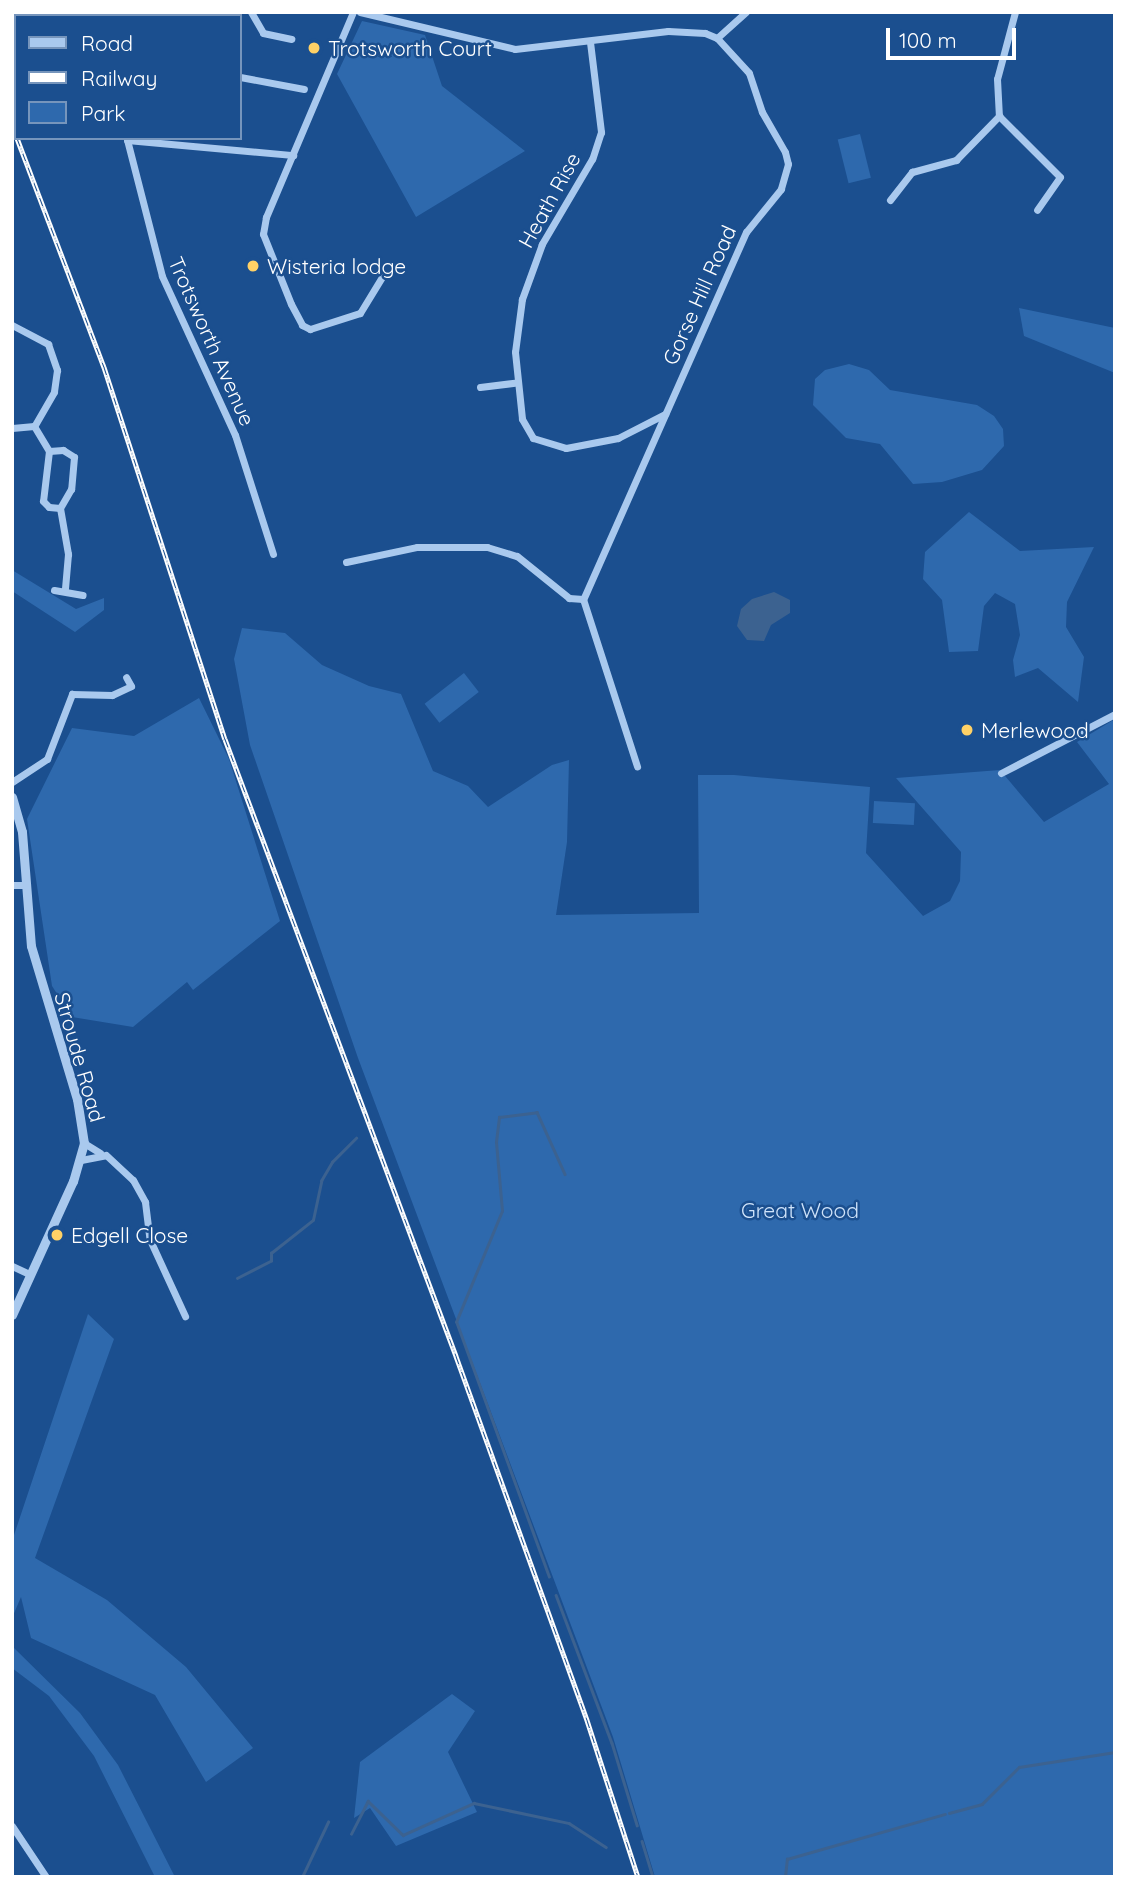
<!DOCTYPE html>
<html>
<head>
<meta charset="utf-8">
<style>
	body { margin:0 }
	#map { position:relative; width:1127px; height:1889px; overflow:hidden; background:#1b4f8f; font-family:Quicksand,sans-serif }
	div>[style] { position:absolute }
	.green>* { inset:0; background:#2e69ad; transform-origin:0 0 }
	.water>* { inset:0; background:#3c6290 }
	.stream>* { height:2.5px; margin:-1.25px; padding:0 1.25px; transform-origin:1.25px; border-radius:1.25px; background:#3c6290 }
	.minor>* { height:7px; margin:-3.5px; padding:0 3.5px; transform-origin:3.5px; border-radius:3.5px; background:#a9c9ee }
	.tertiary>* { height:9px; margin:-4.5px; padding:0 4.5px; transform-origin:4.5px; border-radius:4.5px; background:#a9c9ee }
	.rail>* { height:5px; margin-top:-2.5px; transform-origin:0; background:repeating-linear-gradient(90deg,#1b4f8f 0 8px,#fff 0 16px); box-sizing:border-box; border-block:2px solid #fff }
	.dots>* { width:19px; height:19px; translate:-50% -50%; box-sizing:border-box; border:4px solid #1b4f8f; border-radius:50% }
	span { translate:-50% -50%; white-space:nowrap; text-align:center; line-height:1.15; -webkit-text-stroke:5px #1b4f8f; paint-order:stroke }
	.poi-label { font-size:21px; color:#fff }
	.left { translate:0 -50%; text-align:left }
	.street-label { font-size:21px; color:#fff }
	.park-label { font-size:21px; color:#cfe3fa }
	.frame { position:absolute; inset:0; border:14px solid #fff; pointer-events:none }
	.legend { position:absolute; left:14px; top:14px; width:228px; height:126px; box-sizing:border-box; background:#1b4f8f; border:2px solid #7695bc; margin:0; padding:9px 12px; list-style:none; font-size:21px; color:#fff }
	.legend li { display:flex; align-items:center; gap:14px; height:35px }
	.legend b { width:35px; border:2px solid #7695bc }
	.scale { position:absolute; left:886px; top:28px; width:130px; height:32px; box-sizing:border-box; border:4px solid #fff; border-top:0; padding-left:9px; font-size:21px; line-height:24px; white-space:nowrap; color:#fff; -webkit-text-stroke:5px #1b4f8f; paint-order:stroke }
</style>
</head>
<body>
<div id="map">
	<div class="green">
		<div style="clip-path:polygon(362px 21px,425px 35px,442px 86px,525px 151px,416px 217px,337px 74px)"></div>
		<div style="left:860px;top:134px;width:45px;height:23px;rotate:76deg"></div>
		<div style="clip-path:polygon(1019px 308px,1115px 328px,1115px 373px,1024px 336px)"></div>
		<div style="clip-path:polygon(849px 364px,869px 370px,890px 390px,977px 405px,994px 416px,1003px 429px,1004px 446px,982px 470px,942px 482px,913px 484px,880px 444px,846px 438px,813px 405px,815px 379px,825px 370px)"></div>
		<div style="clip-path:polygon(969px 512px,1020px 551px,1094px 547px,1067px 602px,1066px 627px,1084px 657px,1078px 702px,1038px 668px,1015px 677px,1013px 660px,1020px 635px,1015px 604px,995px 593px,984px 606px,978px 651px,949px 652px,942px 600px,923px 579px,925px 552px)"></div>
		<div style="clip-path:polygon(12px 570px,76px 609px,104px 598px,104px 610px,75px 632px,12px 591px)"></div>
		<div style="clip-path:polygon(242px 628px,285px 633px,322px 665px,369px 686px,401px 694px,433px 771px,468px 786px,488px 807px,552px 765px,569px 760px,567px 842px,556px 915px,699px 913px,698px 775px,734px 775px,870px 787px,866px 853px,923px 916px,950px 901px,960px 881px,961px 852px,896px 778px,1000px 770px,1044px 822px,1109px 784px,1077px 742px,1115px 719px,1115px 1877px,655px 1877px,613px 1737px,358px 1058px,250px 745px,234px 659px)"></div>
		<div style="left:464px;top:673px;width:24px;height:50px;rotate:52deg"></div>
		<div style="clip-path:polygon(199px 698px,229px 759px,280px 921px,193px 990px,187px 982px,133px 1027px,72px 1017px,52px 986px,27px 819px,72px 728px,134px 736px)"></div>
		<div style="left:874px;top:801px;width:41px;height:22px;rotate:3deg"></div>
		<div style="clip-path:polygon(88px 1314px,114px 1339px,35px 1558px,107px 1600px,186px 1667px,253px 1748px,206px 1782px,155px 1695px,31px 1638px,21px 1597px,12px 1618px,12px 1541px)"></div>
		<div style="clip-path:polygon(12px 1646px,80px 1713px,118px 1765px,175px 1877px,155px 1877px,94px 1756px,49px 1696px,12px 1668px)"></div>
		<div style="clip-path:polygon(452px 1694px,475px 1711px,448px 1752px,477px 1812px,396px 1846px,370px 1808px,354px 1818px,360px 1762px)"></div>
	</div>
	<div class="water">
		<div style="clip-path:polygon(774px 592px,790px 600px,790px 613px,771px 625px,764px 641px,747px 640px,737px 626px,741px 609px,752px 599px)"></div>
	</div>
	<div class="stream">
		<div style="left:237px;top:1278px;width:38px;rotate:-27deg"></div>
		<div style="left:271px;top:1261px;width:8px;rotate:-90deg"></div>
		<div style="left:271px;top:1253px;width:53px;rotate:-38.2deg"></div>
		<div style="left:313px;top:1220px;width:40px;rotate:-78deg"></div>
		<div style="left:321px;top:1181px;width:22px;rotate:-60deg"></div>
		<div style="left:332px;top:1162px;width:34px;rotate:-45deg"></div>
		<div style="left:549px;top:1577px;width:271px;rotate:-110deg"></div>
		<div style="left:456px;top:1322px;width:120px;rotate:-67.5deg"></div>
		<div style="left:502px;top:1211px;width:69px;rotate:-95deg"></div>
		<div style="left:496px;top:1142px;width:25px;rotate:-83deg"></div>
		<div style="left:499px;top:1117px;width:38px;rotate:-7deg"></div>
		<div style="left:537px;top:1112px;width:68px;rotate:65.7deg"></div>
		<div style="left:556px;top:1595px;width:158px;rotate:69.3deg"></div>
		<div style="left:612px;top:1743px;width:86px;rotate:73deg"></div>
		<div style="left:949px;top:1813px;width:34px;rotate:-15deg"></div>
		<div style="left:982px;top:1804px;width:52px;rotate:-45deg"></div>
		<div style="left:1019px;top:1767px;width:97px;rotate:-8.9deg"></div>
		<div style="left:351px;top:1834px;width:37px;rotate:-63deg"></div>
		<div style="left:368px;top:1801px;width:49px;rotate:44.2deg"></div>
		<div style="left:403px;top:1835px;width:78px;rotate:-24.3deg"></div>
		<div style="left:474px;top:1803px;width:97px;rotate:11.9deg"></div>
		<div style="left:569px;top:1823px;width:44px;rotate:33deg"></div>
		<div style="left:642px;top:1841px;width:38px;rotate:73deg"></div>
		<div style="left:302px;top:1877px;width:61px;rotate:-64.7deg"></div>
		<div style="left:785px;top:1877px;width:18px;rotate:-84deg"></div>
		<div style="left:787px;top:1859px;width:164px;rotate:-15.9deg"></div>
	</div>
	<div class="minor">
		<div style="left:64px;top:12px;width:4px;rotate:76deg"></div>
		<div style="left:215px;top:12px;width:4px;rotate:90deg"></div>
		<div style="left:251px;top:12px;width:24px;rotate:60deg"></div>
		<div style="left:263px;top:33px;width:29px;rotate:12deg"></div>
		<div style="left:353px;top:12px;width:223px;rotate:113deg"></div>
		<div style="left:266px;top:217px;width:17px;rotate:100deg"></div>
		<div style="left:263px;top:234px;width:75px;rotate:68.2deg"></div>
		<div style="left:291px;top:304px;width:24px;rotate:62deg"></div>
		<div style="left:302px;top:325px;width:9px;rotate:27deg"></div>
		<div style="left:310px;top:329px;width:52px;rotate:-17.7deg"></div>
		<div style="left:360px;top:313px;width:42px;rotate:-58.6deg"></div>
		<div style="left:360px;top:12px;width:159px;rotate:13.4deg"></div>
		<div style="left:515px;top:49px;width:154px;rotate:-6.7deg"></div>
		<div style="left:668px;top:31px;width:37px;rotate:3deg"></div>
		<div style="left:705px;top:33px;width:13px;rotate:23deg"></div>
		<div style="left:717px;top:38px;width:47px;rotate:47.6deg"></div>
		<div style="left:749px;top:73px;width:41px;rotate:71.6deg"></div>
		<div style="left:762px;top:112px;width:46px;rotate:60.1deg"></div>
		<div style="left:785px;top:152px;width:12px;rotate:76deg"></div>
		<div style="left:788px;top:164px;width:26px;rotate:106deg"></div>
		<div style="left:781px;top:189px;width:55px;rotate:129.1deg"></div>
		<div style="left:746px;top:232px;width:402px;rotate:113.9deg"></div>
		<div style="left:583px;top:599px;width:176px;rotate:72.1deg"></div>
		<div style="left:1015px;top:12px;width:69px;rotate:105deg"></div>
		<div style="left:997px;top:79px;width:37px;rotate:87deg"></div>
		<div style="left:999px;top:116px;width:86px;rotate:45deg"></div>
		<div style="left:1060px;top:177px;width:40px;rotate:124.9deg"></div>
		<div style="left:191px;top:16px;width:4px;rotate:-63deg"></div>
		<div style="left:717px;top:38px;width:39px;rotate:-42deg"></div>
		<div style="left:590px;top:42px;width:91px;rotate:83deg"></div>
		<div style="left:601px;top:132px;width:28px;rotate:108deg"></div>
		<div style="left:592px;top:159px;width:99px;rotate:120.5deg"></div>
		<div style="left:542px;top:244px;width:59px;rotate:110deg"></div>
		<div style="left:522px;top:299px;width:53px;rotate:97.5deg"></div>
		<div style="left:515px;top:352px;width:67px;rotate:84deg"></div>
		<div style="left:522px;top:419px;width:22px;rotate:60deg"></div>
		<div style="left:533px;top:438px;width:34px;rotate:17deg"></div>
		<div style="left:566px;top:448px;width:53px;rotate:-10.9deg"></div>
		<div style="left:618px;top:438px;width:53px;rotate:-27.1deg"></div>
		<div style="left:240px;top:77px;width:65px;rotate:10.6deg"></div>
		<div style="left:890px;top:200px;width:36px;rotate:-52deg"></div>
		<div style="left:912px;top:172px;width:46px;rotate:-15.3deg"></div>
		<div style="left:956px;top:160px;width:62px;rotate:-45.7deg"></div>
		<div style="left:12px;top:325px;width:41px;rotate:27.8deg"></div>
		<div style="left:48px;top:344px;width:28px;rotate:71deg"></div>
		<div style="left:57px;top:370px;width:22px;rotate:98deg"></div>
		<div style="left:54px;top:392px;width:39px;rotate:120deg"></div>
		<div style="left:34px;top:426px;width:22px;rotate:175deg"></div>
		<div style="left:480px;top:387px;width:35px;rotate:-7deg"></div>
		<div style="left:34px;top:426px;width:29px;rotate:59deg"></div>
		<div style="left:49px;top:451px;width:14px;rotate:-4deg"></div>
		<div style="left:63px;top:450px;width:13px;rotate:32deg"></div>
		<div style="left:74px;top:457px;width:32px;rotate:95deg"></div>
		<div style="left:71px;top:489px;width:22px;rotate:120deg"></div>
		<div style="left:60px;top:508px;width:47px;rotate:80.1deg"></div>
		<div style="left:68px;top:554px;width:36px;rotate:95deg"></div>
		<div style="left:49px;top:451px;width:50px;rotate:96.8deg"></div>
		<div style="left:43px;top:501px;width:8px;rotate:45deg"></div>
		<div style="left:49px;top:507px;width:11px;rotate:5deg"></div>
		<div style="left:273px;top:554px;width:125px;rotate:-107.7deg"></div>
		<div style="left:235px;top:435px;width:175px;rotate:-114.7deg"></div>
		<div style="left:162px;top:276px;width:140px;rotate:-104.4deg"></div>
		<div style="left:127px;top:140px;width:167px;rotate:5.2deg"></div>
		<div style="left:346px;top:562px;width:73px;rotate:-11.9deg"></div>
		<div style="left:417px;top:547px;width:70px"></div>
		<div style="left:487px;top:547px;width:31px;rotate:17deg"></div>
		<div style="left:517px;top:556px;width:67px;rotate:38.9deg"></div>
		<div style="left:569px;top:598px;width:14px;rotate:4deg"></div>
		<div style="left:54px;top:590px;width:29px;rotate:10deg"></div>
		<div style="left:1001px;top:773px;width:128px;rotate:-27.4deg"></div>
		<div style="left:12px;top:782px;width:42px;rotate:-33.3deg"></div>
		<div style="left:47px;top:759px;width:70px;rotate:-69deg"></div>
		<div style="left:72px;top:694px;width:40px;rotate:1.4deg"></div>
		<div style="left:112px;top:695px;width:21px;rotate:-25deg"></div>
		<div style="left:131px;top:686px;width:10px;rotate:-119deg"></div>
		<div style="left:12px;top:885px;width:13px"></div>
		<div style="left:84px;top:1143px;width:19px;rotate:32deg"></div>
		<div style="left:81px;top:1160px;width:25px;rotate:-11deg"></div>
		<div style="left:106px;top:1155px;width:37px;rotate:43deg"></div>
		<div style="left:133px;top:1180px;width:25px;rotate:61deg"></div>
		<div style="left:145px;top:1202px;width:38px;rotate:83deg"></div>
		<div style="left:150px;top:1240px;width:84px;rotate:65.3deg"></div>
		<div style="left:12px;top:1266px;width:19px;rotate:25deg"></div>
		<div style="left:12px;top:1826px;width:61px;rotate:56.3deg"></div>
	</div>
	<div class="tertiary">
		<div style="left:12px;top:797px;width:36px;rotate:74deg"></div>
		<div style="left:22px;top:832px;width:114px;rotate:85.5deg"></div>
		<div style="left:31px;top:946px;width:160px;rotate:73.3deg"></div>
		<div style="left:77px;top:1099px;width:45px;rotate:81deg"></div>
		<div style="left:84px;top:1143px;width:40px;rotate:106deg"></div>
		<div style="left:73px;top:1181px;width:147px;rotate:114.5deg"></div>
	</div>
	<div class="rail">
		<div style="left:12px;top:125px;width:10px;rotate:66deg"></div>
		<div style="left:17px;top:138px;width:245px;rotate:69.2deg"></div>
		<div style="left:104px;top:367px;width:391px;rotate:72deg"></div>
		<div style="left:225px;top:739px;width:659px;rotate:69.47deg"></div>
		<div style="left:456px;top:1356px;width:387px;rotate:70.2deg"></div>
		<div style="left:587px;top:1720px;width:165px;rotate:72deg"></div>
	</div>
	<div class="dots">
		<div style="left:314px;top:48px;background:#ffd166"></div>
		<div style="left:253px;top:266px;background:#ffd166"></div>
		<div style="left:967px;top:730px;background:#ffd166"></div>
		<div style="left:57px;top:1235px;background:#ffd166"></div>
	</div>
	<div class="poi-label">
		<span class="left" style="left:328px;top:48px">Trotsworth Court</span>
		<span class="left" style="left:267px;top:266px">Wisteria lodge</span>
		<span class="left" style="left:981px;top:730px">Merlewood</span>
		<span class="left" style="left:71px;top:1235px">Edgell Close</span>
	</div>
	<div class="street-label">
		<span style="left:549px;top:200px;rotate:-61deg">Heath Rise</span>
		<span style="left:699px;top:295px;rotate:-66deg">Gorse Hill Road</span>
		<span style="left:212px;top:341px;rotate:66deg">Trotsworth Avenue</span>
		<span style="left:80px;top:1057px;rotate:74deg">Stroude Road</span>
	</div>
	<div class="park-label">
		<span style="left:800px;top:1210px">Great Wood</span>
	</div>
	<div class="frame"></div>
	<ul class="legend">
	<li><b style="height:9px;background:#a9c9ee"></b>Road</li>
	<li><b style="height:9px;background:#fff"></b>Railway</li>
	<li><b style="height:19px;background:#2e69ad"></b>Park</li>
	</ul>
	<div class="scale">100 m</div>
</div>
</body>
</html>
